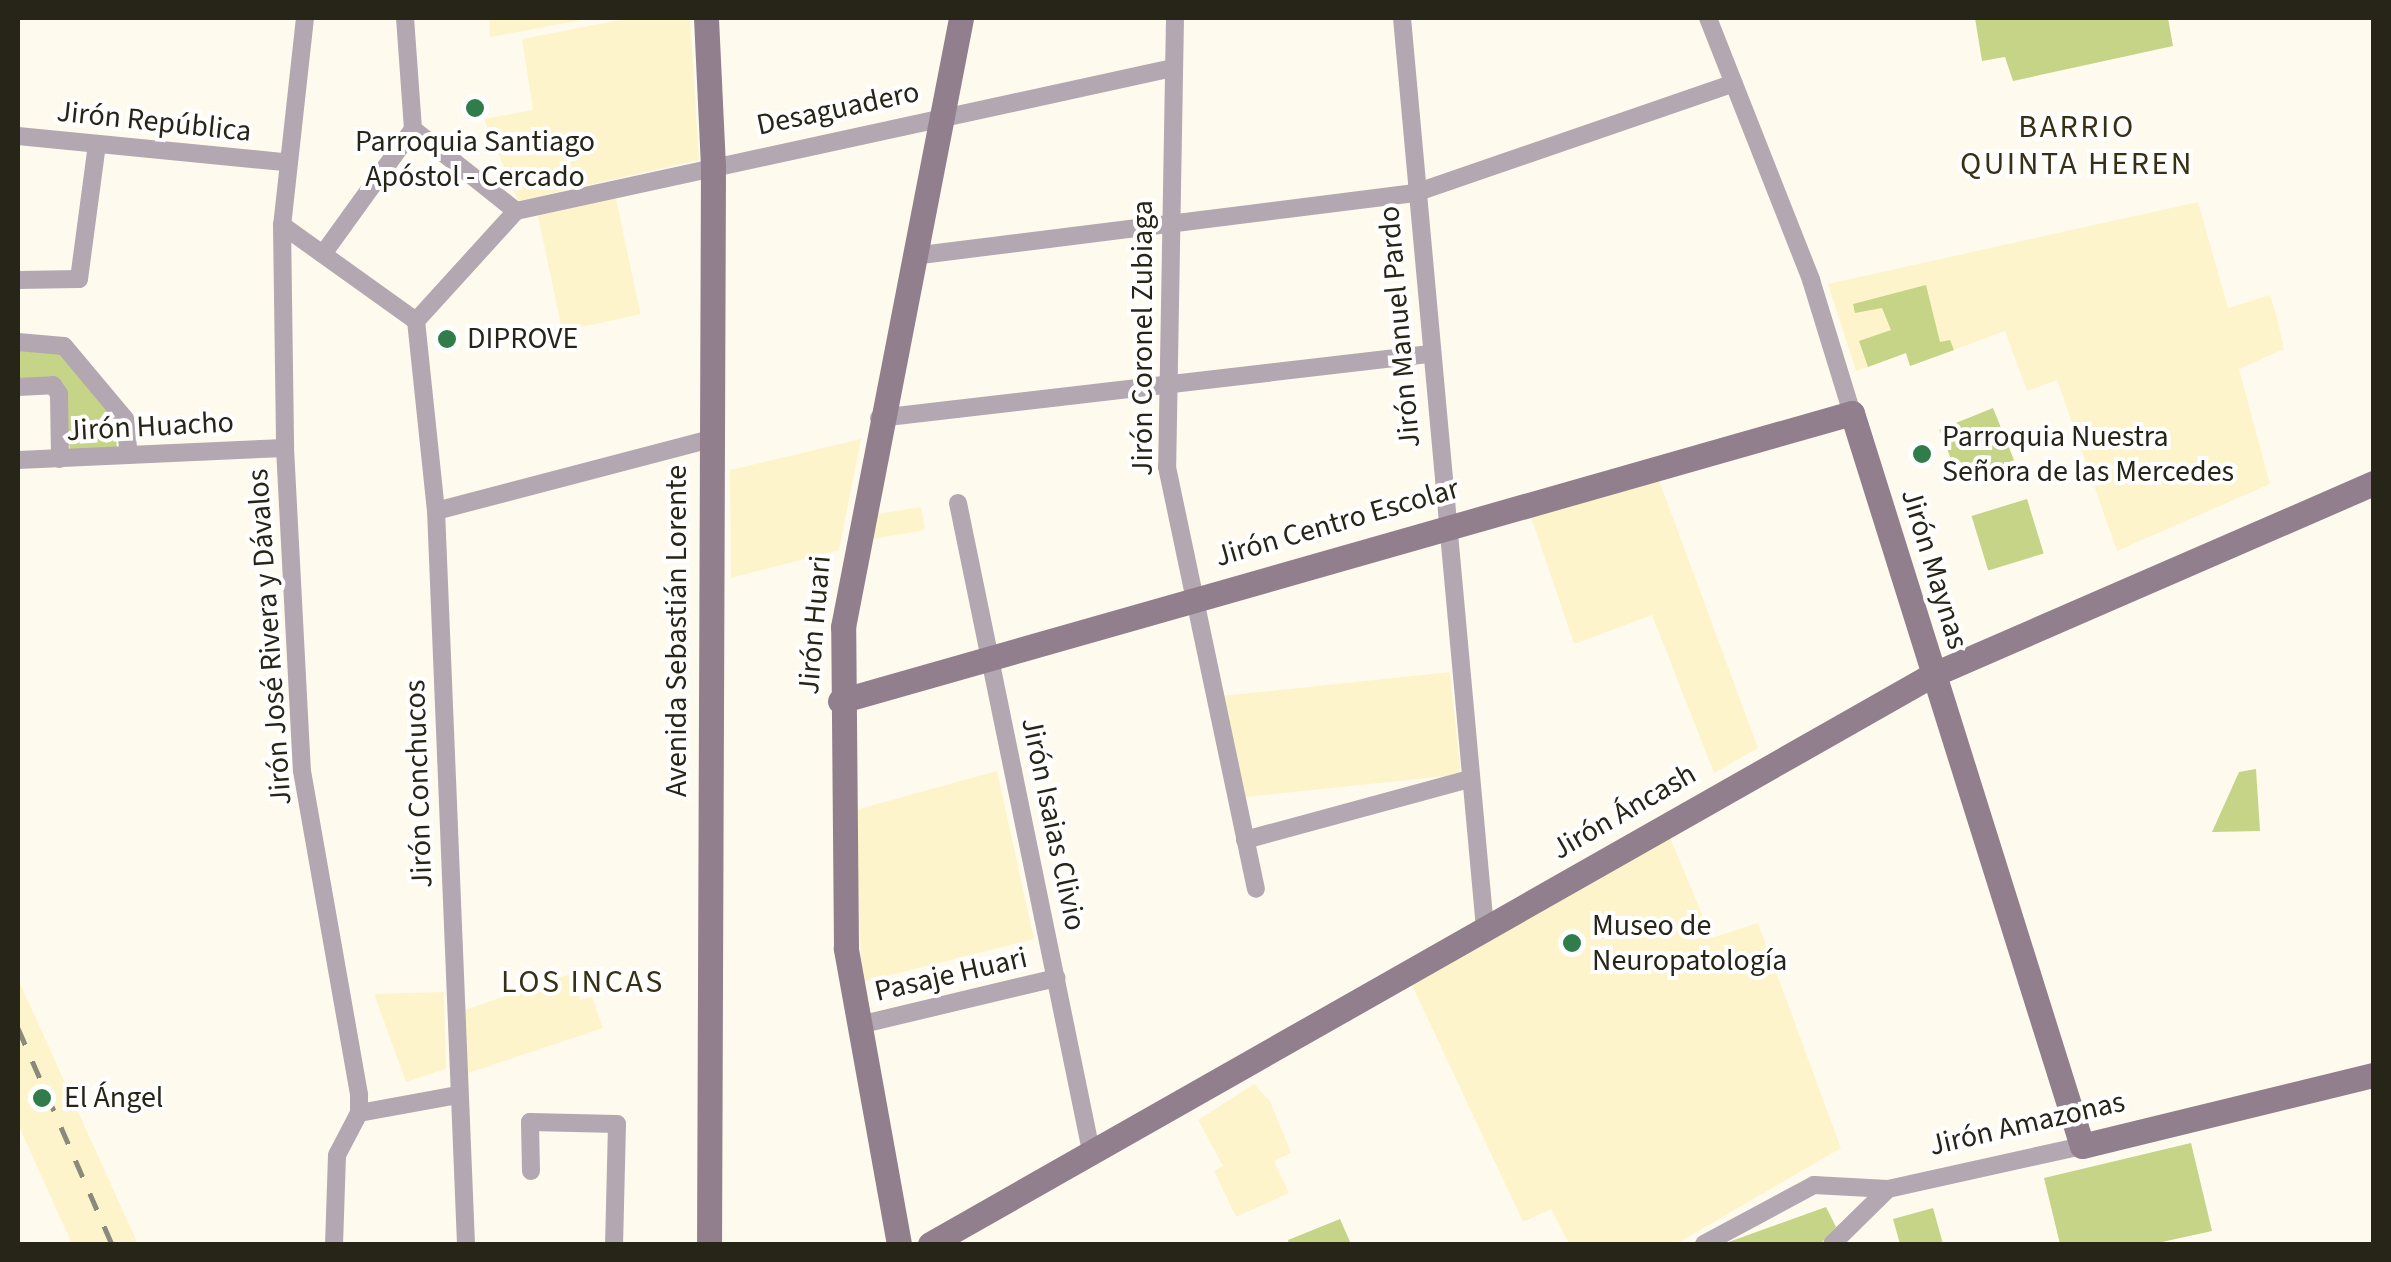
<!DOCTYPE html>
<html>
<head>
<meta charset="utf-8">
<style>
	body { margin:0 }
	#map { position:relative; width:2391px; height:1262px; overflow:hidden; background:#fefbee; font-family:"Source Sans 3",sans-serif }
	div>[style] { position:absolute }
	.built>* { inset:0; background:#fef4cb; transform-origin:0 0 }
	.green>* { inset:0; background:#c5d486; transform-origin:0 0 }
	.street>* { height:18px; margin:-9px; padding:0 9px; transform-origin:9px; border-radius:9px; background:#b3a7b1 }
	.secondary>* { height:25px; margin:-12.5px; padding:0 12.5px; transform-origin:12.5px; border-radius:12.5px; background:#917f8e }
	.rail>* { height:5px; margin-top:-2.5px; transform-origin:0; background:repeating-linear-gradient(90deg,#8b887c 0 18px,transparent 0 36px) }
	.dots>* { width:28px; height:28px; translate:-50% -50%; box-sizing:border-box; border:5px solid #fff; border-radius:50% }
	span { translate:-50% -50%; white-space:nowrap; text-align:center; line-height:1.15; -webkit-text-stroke:8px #fff; paint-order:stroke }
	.street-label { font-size:30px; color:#272418 }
	.poi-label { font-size:30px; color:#272418 }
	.left { translate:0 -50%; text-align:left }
	.neighbourhood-label { font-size:32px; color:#373014; letter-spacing:2.5px }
	.frame { position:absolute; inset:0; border:20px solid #272418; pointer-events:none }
</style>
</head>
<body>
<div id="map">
	<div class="built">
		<div style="clip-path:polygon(489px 18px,592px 18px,490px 37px)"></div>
		<div style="clip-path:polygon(630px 18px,690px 18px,699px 160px,518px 201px,484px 119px,533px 110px,522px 39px)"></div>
		<div style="left:615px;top:194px;width:123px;height:80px;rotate:78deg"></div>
		<div style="clip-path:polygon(2198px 202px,2228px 308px,2270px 295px,2277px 318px,2284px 349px,2239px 369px,2270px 484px,2117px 551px,2057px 380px,2027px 391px,2005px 331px,1910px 366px,1906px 353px,1856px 371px,1828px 284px)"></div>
		<div style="clip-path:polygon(861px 439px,839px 550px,731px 578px,730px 470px)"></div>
		<div style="clip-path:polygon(1659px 480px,1758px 748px,1714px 773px,1652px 615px,1574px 644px,1531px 517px)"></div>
		<div style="clip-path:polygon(921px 507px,925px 530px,867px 540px,871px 515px)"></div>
		<div style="left:1450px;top:672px;width:103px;height:228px;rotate:84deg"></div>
		<div style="clip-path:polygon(997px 771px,1034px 939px,862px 982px,855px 810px)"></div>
		<div style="clip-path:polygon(1669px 835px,1712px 938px,1758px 923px,1841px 1148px,1676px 1244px,1569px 1244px,1551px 1209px,1523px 1222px,1411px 983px)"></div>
		<div style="clip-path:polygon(573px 973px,580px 1000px,592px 997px,603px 1028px,465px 1074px,462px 1011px)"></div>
		<div style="clip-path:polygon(18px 979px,138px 1244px,72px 1244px,18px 1124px)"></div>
		<div style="clip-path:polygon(444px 992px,446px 1069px,406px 1082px,374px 994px)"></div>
		<div style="clip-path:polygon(1254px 1084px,1270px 1101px,1291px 1153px,1274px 1161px,1289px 1193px,1236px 1217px,1214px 1171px,1223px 1166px,1198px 1120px)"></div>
	</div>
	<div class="green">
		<div style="clip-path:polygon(1975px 18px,2168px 18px,2173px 46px,2013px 81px,2005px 57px,1982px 61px)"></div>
		<div style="clip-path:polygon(1926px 285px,1940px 342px,1950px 340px,1954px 350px,1910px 366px,1906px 353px,1868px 367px,1859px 341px,1891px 330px,1882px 308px,1855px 313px,1853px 304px)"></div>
		<div style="clip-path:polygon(57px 346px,114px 404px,117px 450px,70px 453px,64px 388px,18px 381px,18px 348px)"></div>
		<div style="left:1993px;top:408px;width:56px;height:58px;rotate:68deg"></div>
		<div style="left:2027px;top:499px;width:57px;height:58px;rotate:73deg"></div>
		<div style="clip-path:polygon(2256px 769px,2260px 831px,2212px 832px,2239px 772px)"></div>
		<div style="clip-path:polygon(2191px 1143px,2212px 1231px,2153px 1244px,2060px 1244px,2044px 1178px)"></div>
		<div style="clip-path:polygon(1826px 1207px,1836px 1227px,1820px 1244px,1723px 1244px)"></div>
		<div style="clip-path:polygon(1933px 1208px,1943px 1244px,1900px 1244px,1893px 1219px)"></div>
		<div style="clip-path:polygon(1340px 1219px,1351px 1244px,1289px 1244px,1288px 1240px)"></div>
	</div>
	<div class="street">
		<div style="left:305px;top:18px;width:208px;rotate:96.3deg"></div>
		<div style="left:282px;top:225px;width:223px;rotate:89.2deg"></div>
		<div style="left:285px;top:448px;width:323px;rotate:87deg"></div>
		<div style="left:302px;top:771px;width:329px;rotate:80deg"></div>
		<div style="left:359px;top:1095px;width:18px;rotate:90deg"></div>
		<div style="left:359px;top:1113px;width:47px;rotate:117.6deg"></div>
		<div style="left:337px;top:1155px;width:89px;rotate:91.9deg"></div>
		<div style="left:1175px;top:18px;width:449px;rotate:91deg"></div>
		<div style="left:1167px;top:467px;width:431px;rotate:78.1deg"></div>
		<div style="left:1402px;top:18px;width:915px;rotate:84.79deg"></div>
		<div style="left:1708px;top:18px;width:282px;rotate:68.5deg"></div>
		<div style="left:1811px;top:280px;width:139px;rotate:72.9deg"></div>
		<div style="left:413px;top:129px;width:132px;rotate:38.5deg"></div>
		<div style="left:18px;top:136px;width:268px;rotate:5.6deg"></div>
		<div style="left:516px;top:211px;width:672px;rotate:-12.28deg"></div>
		<div style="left:282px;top:225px;width:165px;rotate:35.6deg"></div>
		<div style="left:323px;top:254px;width:154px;rotate:-54.2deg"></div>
		<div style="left:413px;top:129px;width:111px;rotate:-94.1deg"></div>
		<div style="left:913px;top:256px;width:506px;rotate:-7.15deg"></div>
		<div style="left:1415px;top:193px;width:337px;rotate:-19deg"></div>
		<div style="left:18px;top:280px;width:61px;rotate:-0.9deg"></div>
		<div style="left:79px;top:279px;width:136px;rotate:-82.4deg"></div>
		<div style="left:18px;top:342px;width:46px;rotate:5deg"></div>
		<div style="left:64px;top:346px;width:95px;rotate:50.1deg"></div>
		<div style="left:125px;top:419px;width:36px;rotate:84deg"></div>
		<div style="left:18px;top:387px;width:35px;rotate:-3deg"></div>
		<div style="left:53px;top:385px;width:11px;rotate:56deg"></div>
		<div style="left:59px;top:394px;width:65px;rotate:89.1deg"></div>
		<div style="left:879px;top:418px;width:555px;rotate:-6.63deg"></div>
		<div style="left:18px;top:460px;width:267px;rotate:-2.6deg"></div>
		<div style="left:958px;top:503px;width:667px;rotate:78.4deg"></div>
		<div style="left:436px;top:511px;width:284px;rotate:-14.7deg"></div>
		<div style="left:1245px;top:840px;width:233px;rotate:-15.2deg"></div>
		<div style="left:859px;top:1025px;width:203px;rotate:-13.4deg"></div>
		<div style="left:359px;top:1113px;width:101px;rotate:-10.3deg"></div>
		<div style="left:531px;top:1171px;width:49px;rotate:-91.2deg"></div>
		<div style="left:530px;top:1122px;width:87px;rotate:1.3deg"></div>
		<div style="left:617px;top:1124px;width:120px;rotate:91.4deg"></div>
		<div style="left:466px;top:1244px;width:734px;rotate:-92.34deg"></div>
		<div style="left:436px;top:511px;width:191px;rotate:-96deg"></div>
		<div style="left:416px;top:321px;width:149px;rotate:-47.7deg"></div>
		<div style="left:1704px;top:1244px;width:125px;rotate:-28.2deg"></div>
		<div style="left:1814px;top:1185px;width:74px;rotate:3.1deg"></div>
		<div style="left:1888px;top:1189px;width:199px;rotate:-12.5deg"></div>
		<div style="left:1832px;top:1244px;width:78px;rotate:-44.5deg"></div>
	</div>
	<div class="secondary">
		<div style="left:706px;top:18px;width:147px;rotate:87.3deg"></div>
		<div style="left:713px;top:165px;width:1079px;rotate:90.21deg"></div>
		<div style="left:840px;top:701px;width:1052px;rotate:-15.89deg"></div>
		<div style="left:1852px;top:413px;width:768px;rotate:72.58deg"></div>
		<div style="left:2082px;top:1146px;width:301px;rotate:-13.7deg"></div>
		<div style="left:899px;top:1244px;width:301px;rotate:-100.2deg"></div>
		<div style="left:846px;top:948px;width:321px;rotate:-90.5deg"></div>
		<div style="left:843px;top:627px;width:620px;rotate:-79.03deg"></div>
		<div style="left:930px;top:1244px;width:1152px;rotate:-29.59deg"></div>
		<div style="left:1932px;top:675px;width:482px;rotate:-23.5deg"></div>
	</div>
	<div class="rail">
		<div style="left:18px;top:1028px;width:236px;rotate:66.5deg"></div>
	</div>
	<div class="dots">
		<div style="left:475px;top:108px;background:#307c4a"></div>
		<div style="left:447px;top:339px;background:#307c4a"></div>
		<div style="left:1922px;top:454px;background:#307c4a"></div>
		<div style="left:1572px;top:943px;background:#307c4a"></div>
		<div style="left:42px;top:1098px;background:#307c4a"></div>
	</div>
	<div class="street-label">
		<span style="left:838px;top:109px;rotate:-12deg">Desaguadero</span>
		<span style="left:154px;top:122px;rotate:6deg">Jirón República</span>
		<span style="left:1400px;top:327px;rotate:-95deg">Jirón Manuel Pardo</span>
		<span style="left:1143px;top:338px;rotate:-90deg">Jirón Coronel Zubiaga</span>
		<span style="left:150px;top:427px;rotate:-3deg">Jirón Huacho</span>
		<span style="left:1337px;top:523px;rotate:-16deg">Jirón Centro Escolar</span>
		<span style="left:1934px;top:569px;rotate:73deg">Jirón Maynas</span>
		<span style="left:815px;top:625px;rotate:-85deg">Jirón Huari</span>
		<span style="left:677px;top:631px;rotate:-90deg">Avenida Sebastián Lorente</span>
		<span style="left:270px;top:637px;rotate:-94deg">Jirón José Rivera y Dávalos</span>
		<span style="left:419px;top:784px;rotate:-92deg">Jirón Conchucos</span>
		<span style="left:1624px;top:812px;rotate:-30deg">Jirón Áncash</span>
		<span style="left:1053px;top:824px;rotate:78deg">Jirón Isaias Clivio</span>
		<span style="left:951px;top:975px;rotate:-13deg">Pasaje Huari</span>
		<span style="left:2027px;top:1124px;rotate:-13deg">Jirón Amazonas</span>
	</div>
	<div class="poi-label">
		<span style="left:475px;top:159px">Parroquia Santiago<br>Apóstol - Cercado</span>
		<span class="left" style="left:467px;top:339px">DIPROVE</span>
		<span class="left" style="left:1942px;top:454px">Parroquia Nuestra<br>Señora de las Mercedes</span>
		<span class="left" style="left:1592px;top:943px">Museo de<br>Neuropatología</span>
		<span class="left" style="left:64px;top:1098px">El Ángel</span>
	</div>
	<div class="neighbourhood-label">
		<span style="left:2077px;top:146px">BARRIO<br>QUINTA HEREN</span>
		<span style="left:583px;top:982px">LOS INCAS</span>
	</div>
	<div class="frame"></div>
</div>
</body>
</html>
